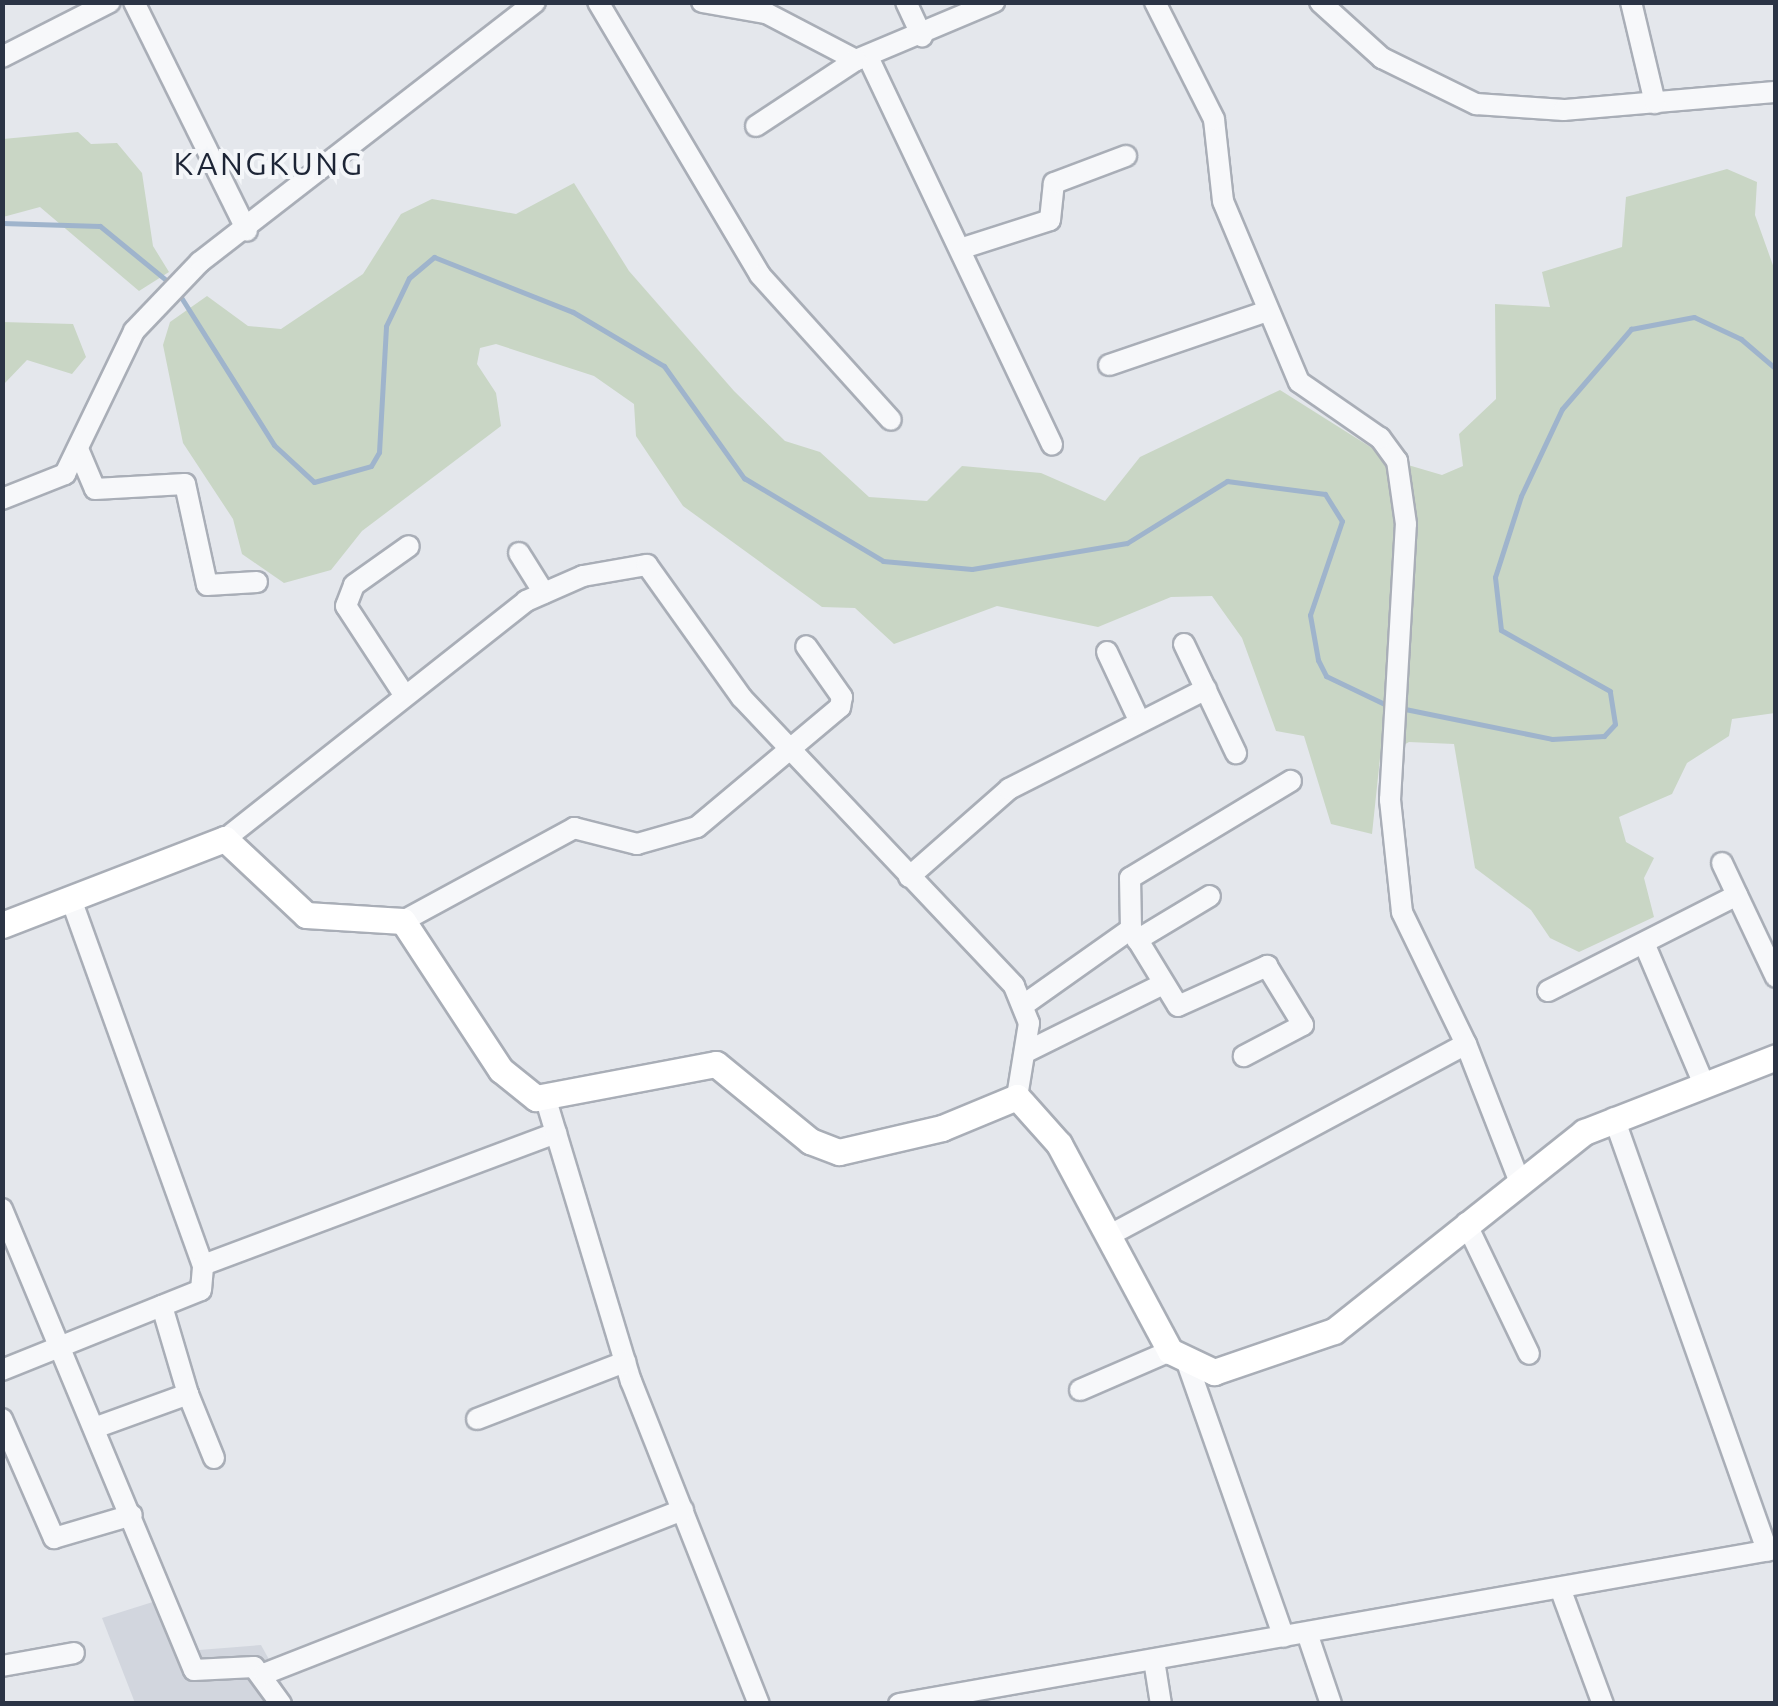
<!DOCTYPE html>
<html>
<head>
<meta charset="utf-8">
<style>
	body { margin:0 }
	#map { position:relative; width:1778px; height:1706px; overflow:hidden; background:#e4e7ec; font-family:Ubuntu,sans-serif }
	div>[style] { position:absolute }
	.built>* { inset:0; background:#d2d6de }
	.green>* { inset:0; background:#c9d6c5 }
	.stream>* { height:5px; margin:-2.5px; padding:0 2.5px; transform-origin:2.5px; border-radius:2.5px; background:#9fb4cc }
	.roads { filter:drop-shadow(2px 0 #a9aeb7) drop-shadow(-2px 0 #a9aeb7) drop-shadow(0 2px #a9aeb7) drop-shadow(0 -2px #a9aeb7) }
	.minor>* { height:20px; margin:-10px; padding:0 10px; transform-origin:10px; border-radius:10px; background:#f7f8fa }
	.major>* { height:25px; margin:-12.5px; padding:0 12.5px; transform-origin:12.5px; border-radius:12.5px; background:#fff }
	span { translate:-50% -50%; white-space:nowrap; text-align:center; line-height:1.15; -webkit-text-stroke:8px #f4f6f9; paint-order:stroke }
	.quarter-label { font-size:32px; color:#1d2536; letter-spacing:2.5px }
	.frame { position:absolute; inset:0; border:5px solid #2b3445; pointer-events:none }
</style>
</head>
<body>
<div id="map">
	<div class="built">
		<div style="clip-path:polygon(175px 1595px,199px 1650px,261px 1645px,293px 1703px,135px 1703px,102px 1618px)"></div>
	</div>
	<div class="green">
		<div style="clip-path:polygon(78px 132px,91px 144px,117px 143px,142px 173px,153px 246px,169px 272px,139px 291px,40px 207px,3px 217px,3px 139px)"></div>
		<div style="clip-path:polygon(1727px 169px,1757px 182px,1755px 215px,1775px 271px,1775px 713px,1732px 719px,1729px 736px,1687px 763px,1672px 794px,1619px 817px,1626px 842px,1654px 858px,1644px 878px,1654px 917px,1579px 952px,1550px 938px,1531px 910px,1475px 868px,1454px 744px,1409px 742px,1380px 758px,1372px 834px,1331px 824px,1304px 736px,1276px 731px,1242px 638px,1212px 596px,1171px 597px,1098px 627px,997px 606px,894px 644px,855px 608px,822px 607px,683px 506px,636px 436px,634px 404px,594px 376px,496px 344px,480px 348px,477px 364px,496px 393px,501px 426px,362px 531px,331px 570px,284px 583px,242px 554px,233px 519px,183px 443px,163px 345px,170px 322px,207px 296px,248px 326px,281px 329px,363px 274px,401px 214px,432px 199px,516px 214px,574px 183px,629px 271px,734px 391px,785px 441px,820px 452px,869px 497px,927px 501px,962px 466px,1041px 473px,1105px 501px,1140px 457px,1280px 390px,1391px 460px,1442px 475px,1463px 466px,1459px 434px,1496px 399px,1495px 304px,1550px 307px,1542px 272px,1622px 247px,1626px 197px)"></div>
		<div style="clip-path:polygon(2px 322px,73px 324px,86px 357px,72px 374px,27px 360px,4px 384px)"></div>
	</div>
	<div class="stream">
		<div style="left:2px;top:223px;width:98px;rotate:1.8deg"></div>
		<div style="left:100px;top:226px;width:93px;rotate:39.3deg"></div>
		<div style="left:179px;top:294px;width:178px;rotate:57.8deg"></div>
		<div style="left:274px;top:445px;width:54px;rotate:42.8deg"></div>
		<div style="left:314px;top:482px;width:59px;rotate:-15.7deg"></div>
		<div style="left:371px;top:466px;width:16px;rotate:-60deg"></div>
		<div style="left:379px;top:452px;width:126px;rotate:-86.8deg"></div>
		<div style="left:386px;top:326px;width:53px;rotate:-64.4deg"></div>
		<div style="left:409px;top:278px;width:33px;rotate:-40deg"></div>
		<div style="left:434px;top:257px;width:149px;rotate:21.6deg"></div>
		<div style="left:573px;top:312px;width:106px;rotate:30.7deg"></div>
		<div style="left:664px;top:366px;width:138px;rotate:54.5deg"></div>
		<div style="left:744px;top:478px;width:162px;rotate:30.8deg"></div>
		<div style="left:883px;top:561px;width:89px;rotate:5.1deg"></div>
		<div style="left:972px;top:569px;width:157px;rotate:-9.5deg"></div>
		<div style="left:1127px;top:543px;width:118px;rotate:-31.8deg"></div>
		<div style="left:1227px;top:481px;width:99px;rotate:7.6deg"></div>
		<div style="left:1325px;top:494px;width:32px;rotate:58deg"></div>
		<div style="left:1342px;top:521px;width:99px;rotate:108.8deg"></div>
		<div style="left:1310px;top:615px;width:46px;rotate:79.9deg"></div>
		<div style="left:1318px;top:660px;width:18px;rotate:63deg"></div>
		<div style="left:1326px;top:676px;width:70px;rotate:25.5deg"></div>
		<div style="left:1400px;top:708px;width:155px;rotate:11.5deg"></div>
		<div style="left:1552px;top:739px;width:52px;rotate:-3.3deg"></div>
		<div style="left:1604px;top:736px;width:16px;rotate:-47deg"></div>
		<div style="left:1615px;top:724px;width:33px;rotate:-99deg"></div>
		<div style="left:1610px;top:691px;width:125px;rotate:-150.8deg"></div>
		<div style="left:1501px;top:630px;width:53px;rotate:-96.5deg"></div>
		<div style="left:1495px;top:577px;width:85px;rotate:-72.2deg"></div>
		<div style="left:1521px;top:496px;width:96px;rotate:-64.8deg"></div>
		<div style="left:1562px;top:409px;width:106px;rotate:-49.2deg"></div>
		<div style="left:1631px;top:329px;width:64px;rotate:-10.8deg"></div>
		<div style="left:1694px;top:317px;width:52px;rotate:25.1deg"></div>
		<div style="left:1741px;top:339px;width:46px;rotate:40.6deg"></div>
	</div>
	<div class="roads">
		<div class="minor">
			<div style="left:134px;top:2px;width:255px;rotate:63.7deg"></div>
			<div style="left:598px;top:2px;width:317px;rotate:59.3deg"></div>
			<div style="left:760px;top:275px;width:195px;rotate:47.9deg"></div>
			<div style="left:702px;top:2px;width:65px;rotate:9.8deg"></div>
			<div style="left:766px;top:13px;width:102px;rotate:27.6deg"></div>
			<div style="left:856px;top:60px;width:150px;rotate:-22.8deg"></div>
			<div style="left:906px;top:2px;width:38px;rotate:65deg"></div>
			<div style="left:1320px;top:2px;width:84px;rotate:42.1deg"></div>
			<div style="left:1382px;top:58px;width:105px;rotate:26.1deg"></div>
			<div style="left:1476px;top:104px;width:88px;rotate:3.9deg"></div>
			<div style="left:1564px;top:110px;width:213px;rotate:-4.9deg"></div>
			<div style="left:1631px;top:2px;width:104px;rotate:76.6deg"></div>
			<div style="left:2px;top:57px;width:121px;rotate:-27deg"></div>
			<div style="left:868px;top:57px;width:429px;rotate:64.6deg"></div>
			<div style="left:756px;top:126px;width:120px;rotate:-33.4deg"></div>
			<div style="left:963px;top:248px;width:91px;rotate:-17.8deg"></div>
			<div style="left:1050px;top:220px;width:37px;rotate:-84deg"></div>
			<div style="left:1054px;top:183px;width:77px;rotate:-20.6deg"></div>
			<div style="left:1109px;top:365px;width:168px;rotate:-18.8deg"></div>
			<div style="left:78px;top:449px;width:43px;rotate:67deg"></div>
			<div style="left:95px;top:489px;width:90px;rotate:-3.2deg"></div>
			<div style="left:185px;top:484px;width:103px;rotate:77.7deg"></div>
			<div style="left:207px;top:585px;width:50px;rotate:-3.4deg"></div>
			<div style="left:2px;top:499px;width:68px;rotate:-21.6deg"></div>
			<div style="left:65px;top:474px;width:159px;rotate:-64.2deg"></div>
			<div style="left:134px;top:331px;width:95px;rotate:-46.3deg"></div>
			<div style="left:200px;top:262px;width:424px;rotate:-37.8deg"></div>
			<div style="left:519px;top:553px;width:47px;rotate:58deg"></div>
			<div style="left:1184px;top:644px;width:121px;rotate:64.5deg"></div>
			<div style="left:1107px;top:652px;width:77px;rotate:64.8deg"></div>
			<div style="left:403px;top:693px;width:104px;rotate:-123.2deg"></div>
			<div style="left:346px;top:606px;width:22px;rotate:-69deg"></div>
			<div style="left:354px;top:585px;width:67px;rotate:-35.3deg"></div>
			<div style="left:225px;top:839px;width:384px;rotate:-38.3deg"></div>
			<div style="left:526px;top:601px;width:62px;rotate:-23.7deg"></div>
			<div style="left:583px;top:576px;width:65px;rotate:-9.8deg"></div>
			<div style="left:647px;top:565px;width:163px;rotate:54.5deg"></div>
			<div style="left:742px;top:698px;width:396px;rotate:46.6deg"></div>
			<div style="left:1014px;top:986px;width:40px;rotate:68deg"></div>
			<div style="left:1029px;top:1023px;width:75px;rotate:99.2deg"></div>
			<div style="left:1722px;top:863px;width:126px;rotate:64.7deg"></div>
			<div style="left:909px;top:877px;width:133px;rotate:-41.3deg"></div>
			<div style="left:1009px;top:789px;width:221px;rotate:-26.9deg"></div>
			<div style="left:71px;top:899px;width:389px;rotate:70.2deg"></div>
			<div style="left:203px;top:1265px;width:377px;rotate:-20.5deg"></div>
			<div style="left:403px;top:921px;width:195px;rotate:-28.5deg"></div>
			<div style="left:574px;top:828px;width:65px;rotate:14.3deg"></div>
			<div style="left:637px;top:844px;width:62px;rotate:-15.8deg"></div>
			<div style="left:697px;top:827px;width:187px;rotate:-40deg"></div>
			<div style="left:840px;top:707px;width:10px;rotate:-79deg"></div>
			<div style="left:842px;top:697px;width:62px;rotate:-125.2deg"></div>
			<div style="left:1131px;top:929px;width:90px;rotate:58.6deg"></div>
			<div style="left:1178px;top:1006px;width:98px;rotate:-24.2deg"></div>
			<div style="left:1267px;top:966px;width:69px;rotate:58.6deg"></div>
			<div style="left:1303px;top:1025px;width:67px;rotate:152.3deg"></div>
			<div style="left:1137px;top:940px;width:85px;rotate:-31.1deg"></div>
			<div style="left:1644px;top:943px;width:151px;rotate:67deg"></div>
			<div style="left:1548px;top:991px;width:212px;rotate:-26.9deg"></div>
			<div style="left:1025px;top:1004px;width:130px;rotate:-35.3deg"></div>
			<div style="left:1131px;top:929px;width:51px;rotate:-91.1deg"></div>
			<div style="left:1130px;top:878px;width:188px;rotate:-31.1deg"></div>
			<div style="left:1466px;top:1044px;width:146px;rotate:68.7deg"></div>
			<div style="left:1028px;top:1051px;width:148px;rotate:-26.4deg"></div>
			<div style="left:546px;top:1100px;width:294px;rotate:73.2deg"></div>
			<div style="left:631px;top:1381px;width:347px;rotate:68.4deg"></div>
			<div style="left:1614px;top:1118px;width:459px;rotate:70.5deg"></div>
			<div style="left:2px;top:1209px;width:499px;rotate:67.4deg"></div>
			<div style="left:194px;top:1670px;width:60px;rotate:-2.9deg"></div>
			<div style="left:254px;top:1667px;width:46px;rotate:53.9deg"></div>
			<div style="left:1466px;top:1223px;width:145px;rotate:64.3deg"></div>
			<div style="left:1108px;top:1236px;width:406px;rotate:-28.2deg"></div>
			<div style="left:1466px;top:1044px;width:147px;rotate:-115.9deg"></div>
			<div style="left:1402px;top:912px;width:113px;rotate:-96.1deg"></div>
			<div style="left:1390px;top:800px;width:276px;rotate:-86.7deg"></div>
			<div style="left:1406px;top:524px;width:64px;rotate:-98.1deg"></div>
			<div style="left:1397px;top:461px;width:29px;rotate:-126deg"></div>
			<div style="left:1380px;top:438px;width:98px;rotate:-145.3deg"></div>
			<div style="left:1299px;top:382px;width:196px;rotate:-112.8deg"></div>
			<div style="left:1223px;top:201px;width:82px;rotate:-96.3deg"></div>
			<div style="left:1214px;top:119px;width:131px;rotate:-116.8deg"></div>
			<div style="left:1188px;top:1365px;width:288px;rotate:70.6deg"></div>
			<div style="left:2px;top:1370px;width:214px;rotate:-21.9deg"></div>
			<div style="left:201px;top:1290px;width:25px;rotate:-85deg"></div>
			<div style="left:1080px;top:1390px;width:98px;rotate:-23.4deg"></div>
			<div style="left:188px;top:1394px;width:69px;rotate:67.9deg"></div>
			<div style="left:2px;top:1419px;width:130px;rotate:66.4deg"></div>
			<div style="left:54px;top:1538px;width:81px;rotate:-16.4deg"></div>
			<div style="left:477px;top:1419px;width:159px;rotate:-21.1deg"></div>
			<div style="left:97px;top:1427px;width:97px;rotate:-19.9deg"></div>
			<div style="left:188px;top:1394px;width:92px;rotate:-106.5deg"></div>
			<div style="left:1560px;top:1588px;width:124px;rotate:69.7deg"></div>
			<div style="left:1307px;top:1633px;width:75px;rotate:71.3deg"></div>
			<div style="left:1154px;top:1660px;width:45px;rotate:81deg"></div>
			<div style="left:2px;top:1666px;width:73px;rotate:-10.2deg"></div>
			<div style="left:264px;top:1674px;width:450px;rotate:-21.4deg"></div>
			<div style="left:899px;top:1704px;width:891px;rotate:-10.02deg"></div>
		</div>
		<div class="major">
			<div style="left:2px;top:925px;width:239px;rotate:-21.1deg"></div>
			<div style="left:225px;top:839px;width:111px;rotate:43.2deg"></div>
			<div style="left:306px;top:915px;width:97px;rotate:3.5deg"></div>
			<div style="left:403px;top:921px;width:178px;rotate:56.7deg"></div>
			<div style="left:501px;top:1070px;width:45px;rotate:38.7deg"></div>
			<div style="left:536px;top:1098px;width:183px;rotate:-10.7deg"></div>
			<div style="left:716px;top:1064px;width:122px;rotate:39.3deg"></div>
			<div style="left:810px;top:1141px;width:31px;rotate:21deg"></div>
			<div style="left:839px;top:1152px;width:106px;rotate:-13.1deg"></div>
			<div style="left:942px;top:1128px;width:81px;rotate:-22.5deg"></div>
			<div style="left:1017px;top:1097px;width:63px;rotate:48.2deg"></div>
			<div style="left:1059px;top:1144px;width:235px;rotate:61.8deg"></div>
			<div style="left:1170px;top:1351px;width:49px;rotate:25.5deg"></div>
			<div style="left:1214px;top:1372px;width:127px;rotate:-18.9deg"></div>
			<div style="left:1334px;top:1331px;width:320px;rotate:-38.5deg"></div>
			<div style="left:1584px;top:1132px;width:206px;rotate:-21.3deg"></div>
		</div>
	</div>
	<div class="quarter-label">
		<span style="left:269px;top:163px">KANGKUNG</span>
	</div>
	<div class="frame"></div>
</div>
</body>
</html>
